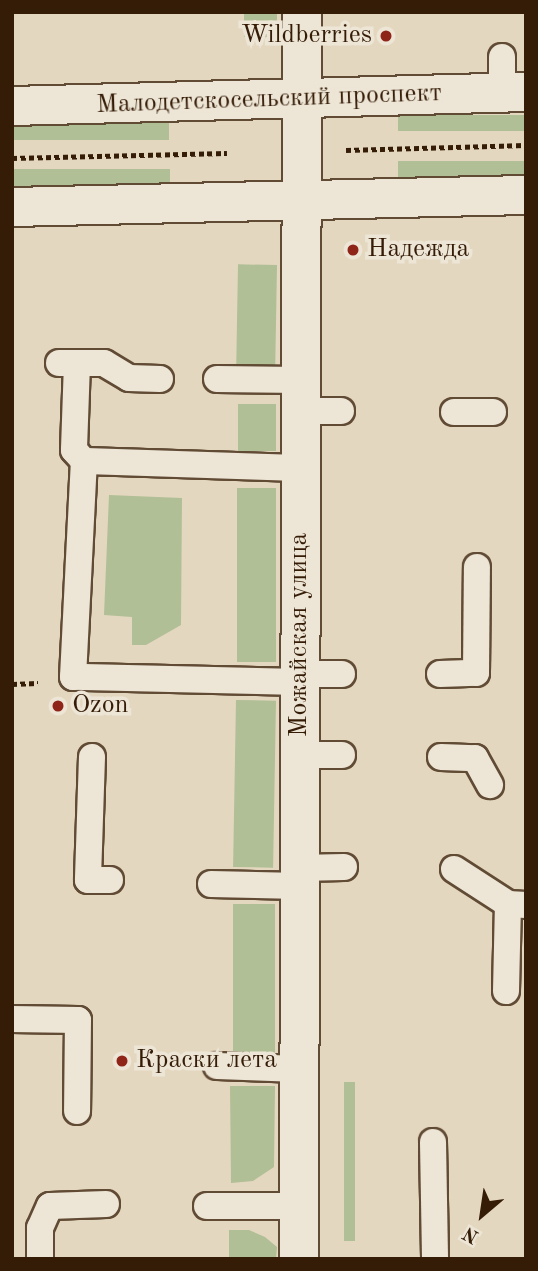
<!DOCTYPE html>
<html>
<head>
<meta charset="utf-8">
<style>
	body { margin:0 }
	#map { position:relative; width:538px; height:1271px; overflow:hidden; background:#e4d7bf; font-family:"Old Standard TT",serif }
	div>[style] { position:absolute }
	.green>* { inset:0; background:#b0bf95; transform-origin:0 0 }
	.path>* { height:4.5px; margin-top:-2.25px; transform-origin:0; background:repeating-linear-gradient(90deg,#351c07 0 5px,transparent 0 8.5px) }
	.roads { filter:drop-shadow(2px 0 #614b35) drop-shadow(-2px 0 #614b35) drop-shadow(0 2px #614b35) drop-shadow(0 -2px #614b35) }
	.service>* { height:26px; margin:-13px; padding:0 13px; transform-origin:13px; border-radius:13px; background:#ede5d5 }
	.minor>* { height:38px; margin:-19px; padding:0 19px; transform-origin:19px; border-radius:19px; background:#ede5d5 }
	.dots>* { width:19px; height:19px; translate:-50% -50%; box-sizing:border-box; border:4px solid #ede5d5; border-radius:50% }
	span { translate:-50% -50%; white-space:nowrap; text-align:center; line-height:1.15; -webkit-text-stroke:7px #ede5d5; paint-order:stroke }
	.poi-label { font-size:26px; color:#351c07 }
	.right { translate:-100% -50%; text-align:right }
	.left { translate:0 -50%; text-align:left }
	.street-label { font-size:26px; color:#351c07 }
	.frame { position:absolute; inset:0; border:14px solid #351c07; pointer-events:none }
	.north { position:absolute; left:447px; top:1180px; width:70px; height:70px; -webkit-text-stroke:5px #ede5d5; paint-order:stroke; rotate:209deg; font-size:19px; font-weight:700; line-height:28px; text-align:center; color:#351c07 }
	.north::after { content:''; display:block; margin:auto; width:24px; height:32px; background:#351c07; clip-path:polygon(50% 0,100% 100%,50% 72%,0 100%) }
</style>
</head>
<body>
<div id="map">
	<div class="green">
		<div style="left:244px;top:12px;width:33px;height:25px"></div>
		<div style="left:526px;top:115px;width:16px;height:128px;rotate:90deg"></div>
		<div style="left:169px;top:122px;width:18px;height:157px;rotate:90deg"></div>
		<div style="left:526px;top:161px;width:16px;height:128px;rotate:90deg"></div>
		<div style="left:170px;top:169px;width:17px;height:158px;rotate:90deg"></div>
		<div style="left:277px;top:265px;width:102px;height:39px;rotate:91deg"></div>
		<div style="left:238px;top:404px;width:38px;height:47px"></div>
		<div style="left:237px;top:488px;width:39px;height:174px"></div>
		<div style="clip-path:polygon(109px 495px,182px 498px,181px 625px,146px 645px,132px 645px,132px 617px,104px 615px)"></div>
		<div style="left:236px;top:700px;width:40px;height:167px;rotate:1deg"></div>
		<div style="left:233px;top:904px;width:42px;height:149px"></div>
		<div style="left:344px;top:1082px;width:11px;height:159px"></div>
		<div style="clip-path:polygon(230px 1086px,275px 1086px,274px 1167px,253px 1181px,231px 1183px)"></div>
		<div style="clip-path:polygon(229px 1230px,249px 1230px,265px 1237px,277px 1247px,276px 1259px,229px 1259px)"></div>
	</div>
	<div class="path">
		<div style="left:346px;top:150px;width:180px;rotate:-1.6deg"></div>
		<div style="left:12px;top:158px;width:215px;rotate:-1.3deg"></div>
		<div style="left:12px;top:684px;width:26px;rotate:-2deg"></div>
	</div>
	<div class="roads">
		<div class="service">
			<div style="left:502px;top:93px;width:36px;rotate:-90deg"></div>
			<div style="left:59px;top:363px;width:45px"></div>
			<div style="left:104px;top:363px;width:29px;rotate:31deg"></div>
			<div style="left:129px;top:378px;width:31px;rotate:2deg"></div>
			<div style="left:77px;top:363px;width:87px;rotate:92deg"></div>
			<div style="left:74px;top:450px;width:15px;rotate:48deg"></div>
			<div style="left:217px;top:379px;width:83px;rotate:0.7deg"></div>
			<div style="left:300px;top:411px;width:41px"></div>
			<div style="left:454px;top:412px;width:39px"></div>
			<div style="left:300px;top:674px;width:42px"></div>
			<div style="left:440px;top:674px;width:36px;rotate:-2deg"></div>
			<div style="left:476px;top:673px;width:106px;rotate:-89.5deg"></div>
			<div style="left:300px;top:682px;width:227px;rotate:-178.7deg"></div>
			<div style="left:73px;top:677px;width:216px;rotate:-87.1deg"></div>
			<div style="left:84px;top:461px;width:216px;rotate:1.9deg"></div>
			<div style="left:300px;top:755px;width:42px"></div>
			<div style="left:92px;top:757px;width:123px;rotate:91.9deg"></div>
			<div style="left:88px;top:880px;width:22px"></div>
			<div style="left:441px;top:757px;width:34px;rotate:2deg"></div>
			<div style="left:475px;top:758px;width:31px;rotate:61deg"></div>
			<div style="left:299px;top:868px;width:45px;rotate:-1.3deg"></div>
			<div style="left:454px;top:869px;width:64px;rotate:32.9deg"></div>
			<div style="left:211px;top:884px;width:89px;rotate:1.3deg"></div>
			<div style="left:506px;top:991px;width:87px;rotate:-88.7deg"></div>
			<div style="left:508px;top:904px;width:18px;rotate:3deg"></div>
			<div style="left:12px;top:1019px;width:66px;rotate:0.9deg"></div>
			<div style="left:78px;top:1020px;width:91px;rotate:90.6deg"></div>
			<div style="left:217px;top:1066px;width:82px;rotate:2.1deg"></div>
			<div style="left:433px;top:1142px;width:117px;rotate:89deg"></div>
			<div style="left:207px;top:1206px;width:92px"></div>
			<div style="left:40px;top:1259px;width:31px;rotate:-90deg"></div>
			<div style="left:40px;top:1228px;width:24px;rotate:-66deg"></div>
			<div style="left:50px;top:1206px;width:56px;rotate:-2deg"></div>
		</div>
		<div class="minor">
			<div style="left:12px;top:106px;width:514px;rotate:-1.56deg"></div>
			<div style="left:12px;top:207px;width:514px;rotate:-1.34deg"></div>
			<div style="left:299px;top:1259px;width:1247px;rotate:-89.86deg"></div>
		</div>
	</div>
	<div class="dots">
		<div style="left:386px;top:36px;background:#8f2418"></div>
		<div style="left:353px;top:250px;background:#8f2418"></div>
		<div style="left:58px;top:706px;background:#8f2418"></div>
		<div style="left:122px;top:1061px;background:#8f2418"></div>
	</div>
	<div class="poi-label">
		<span class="right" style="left:372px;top:36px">Wildberries</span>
		<span class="left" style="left:367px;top:250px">Надежда</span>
		<span class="left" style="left:72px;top:706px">Ozon</span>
		<span class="left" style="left:136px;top:1061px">Краски лета</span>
	</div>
	<div class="street-label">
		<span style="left:269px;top:100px;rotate:-2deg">Малодетскосельский проспект</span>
		<span style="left:300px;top:635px;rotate:-90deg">Можайская улица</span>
	</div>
	<div class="frame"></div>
	<div class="north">N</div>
</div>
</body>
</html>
